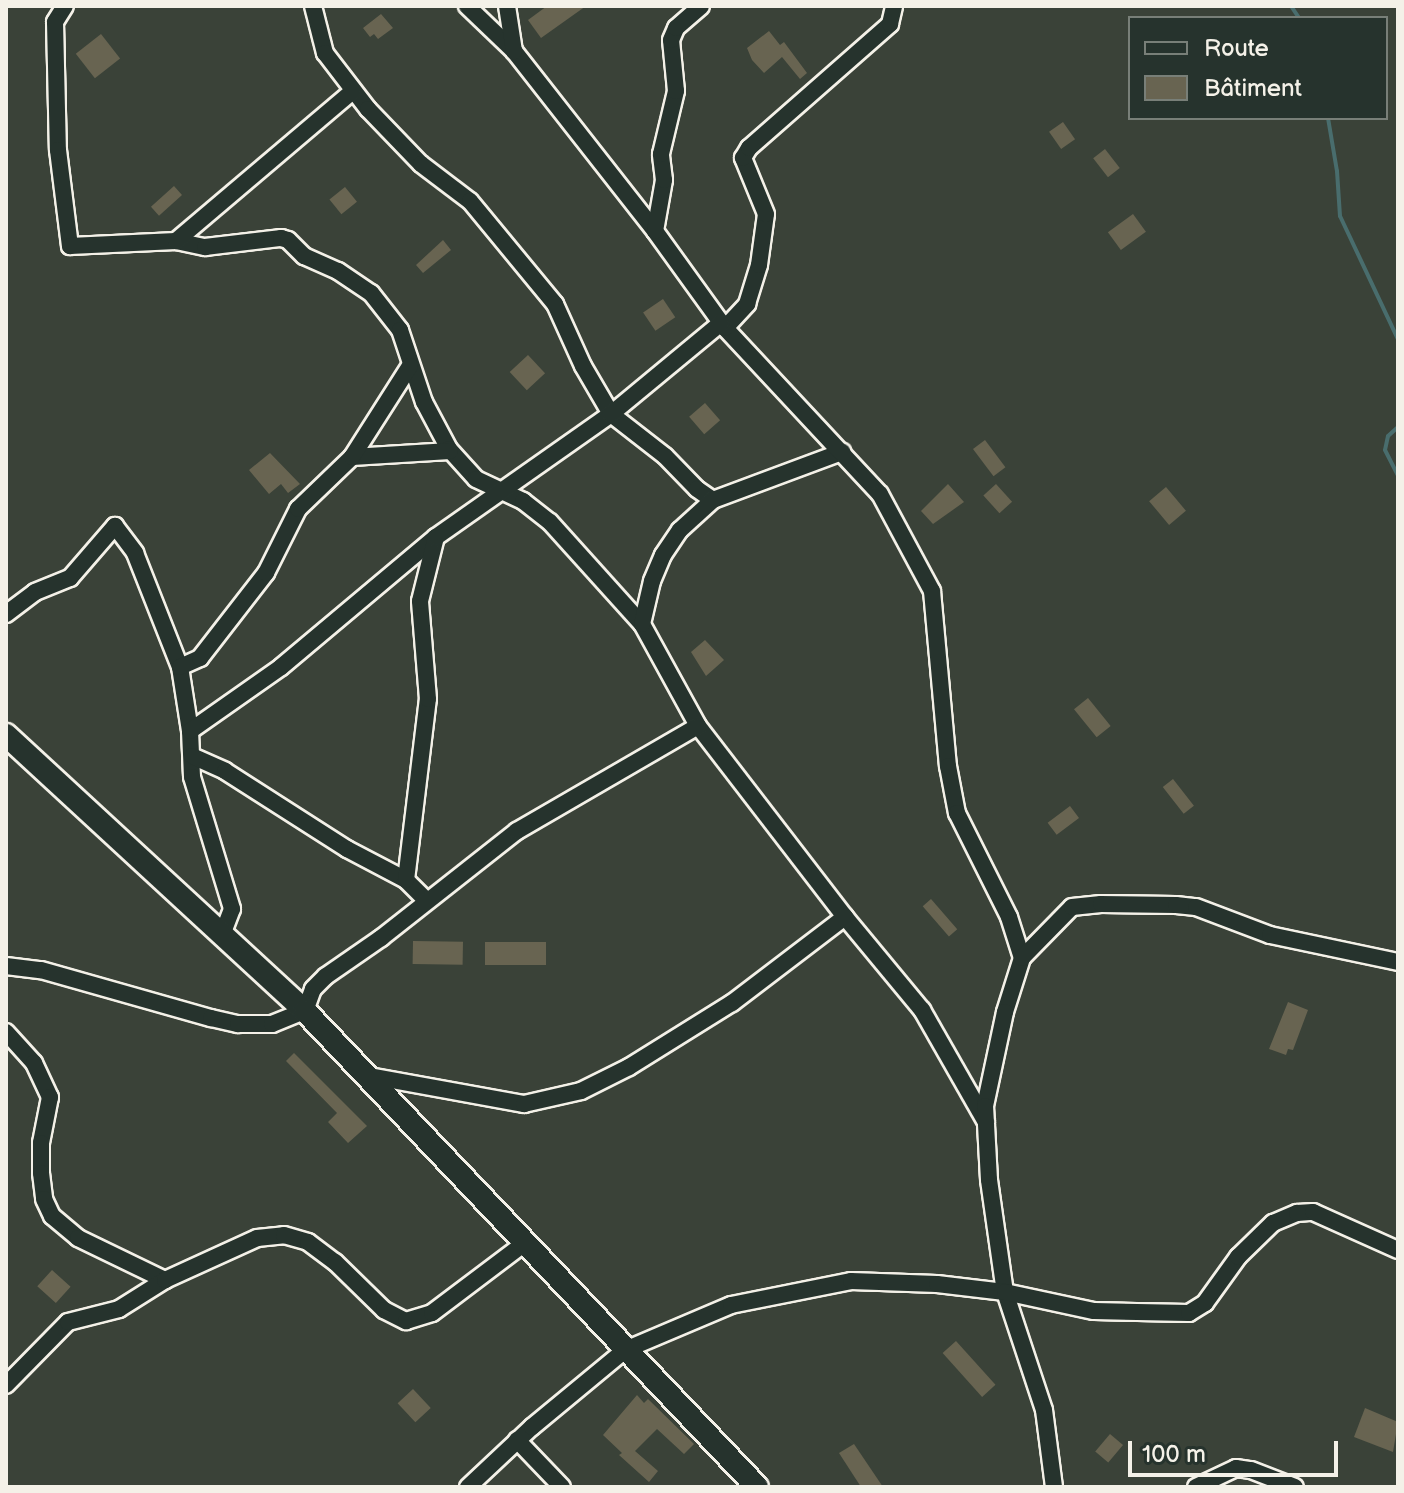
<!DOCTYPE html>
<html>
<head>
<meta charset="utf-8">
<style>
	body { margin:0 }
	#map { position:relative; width:1404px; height:1493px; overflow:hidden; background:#3a4238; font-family:"Balsamiq Sans",sans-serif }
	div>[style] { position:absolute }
	.stream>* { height:4px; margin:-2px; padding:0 2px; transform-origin:2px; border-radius:2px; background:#496d6d }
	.building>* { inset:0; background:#686451; transform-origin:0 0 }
	.roads { filter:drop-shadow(2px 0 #f4f1e8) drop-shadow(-2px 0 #f4f1e8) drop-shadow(0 2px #f4f1e8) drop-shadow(0 -2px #f4f1e8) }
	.street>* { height:16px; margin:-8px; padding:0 8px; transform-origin:8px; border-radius:8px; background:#26332d }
	.secondary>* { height:22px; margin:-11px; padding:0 11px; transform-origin:11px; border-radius:11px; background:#26332d }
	span { translate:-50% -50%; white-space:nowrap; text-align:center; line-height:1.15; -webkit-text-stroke:8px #26332d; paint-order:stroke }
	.frame { position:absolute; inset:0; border:8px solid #f4f1e8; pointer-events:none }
	.legend { position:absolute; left:1128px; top:16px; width:260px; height:104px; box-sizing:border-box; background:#26332d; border:2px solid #787f78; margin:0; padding:10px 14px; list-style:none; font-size:24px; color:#f4f1e8 }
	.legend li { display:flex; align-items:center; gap:16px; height:40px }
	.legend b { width:40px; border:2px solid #787f78 }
	.scale { position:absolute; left:1128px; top:1441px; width:210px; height:36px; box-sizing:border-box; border:4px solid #f4f1e8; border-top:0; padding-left:10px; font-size:24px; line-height:28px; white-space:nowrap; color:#f4f1e8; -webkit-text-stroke:6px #26332d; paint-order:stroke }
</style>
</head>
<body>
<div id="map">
	<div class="stream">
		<div style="left:1291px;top:6px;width:14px;rotate:56deg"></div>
		<div style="left:1328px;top:118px;width:54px;rotate:80.4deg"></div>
		<div style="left:1337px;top:171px;width:45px;rotate:86.2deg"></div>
		<div style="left:1340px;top:216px;width:136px;rotate:64.8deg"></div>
		<div style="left:1398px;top:427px;width:13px;rotate:138deg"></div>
		<div style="left:1388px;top:436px;width:14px;rotate:102deg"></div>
		<div style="left:1385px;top:450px;width:29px;rotate:63deg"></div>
	</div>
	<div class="building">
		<div style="clip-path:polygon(547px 6px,586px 6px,541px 38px,528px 20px)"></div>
		<div style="clip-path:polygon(381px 14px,393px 28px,378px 39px,374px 34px,370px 37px,363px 28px)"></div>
		<div style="clip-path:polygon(769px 31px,780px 45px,784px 42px,807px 73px,800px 79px,782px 57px,764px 73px,752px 60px,747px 48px)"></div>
		<div style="left:101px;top:34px;width:31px;height:32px;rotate:52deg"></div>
		<div style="left:1063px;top:122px;width:21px;height:17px;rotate:55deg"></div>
		<div style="left:1105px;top:149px;width:24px;height:15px;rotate:52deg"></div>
		<div style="left:174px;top:186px;width:12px;height:31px;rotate:48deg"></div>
		<div style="left:345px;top:187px;width:19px;height:20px;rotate:51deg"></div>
		<div style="left:1133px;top:214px;width:22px;height:31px;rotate:54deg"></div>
		<div style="clip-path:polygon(443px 240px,451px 250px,423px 273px,416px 265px)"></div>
		<div style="left:663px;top:299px;width:22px;height:24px;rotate:56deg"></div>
		<div style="left:528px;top:355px;width:25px;height:25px;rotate:47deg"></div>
		<div style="left:705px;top:403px;width:23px;height:21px;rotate:49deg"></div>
		<div style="left:985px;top:440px;width:34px;height:15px;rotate:53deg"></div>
		<div style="clip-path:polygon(270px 453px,300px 484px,288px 493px,281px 484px,269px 494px,249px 470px)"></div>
		<div style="clip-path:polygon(948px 484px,964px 502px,933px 524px,921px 511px)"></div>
		<div style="left:996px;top:484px;width:24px;height:17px;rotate:48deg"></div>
		<div style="left:1166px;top:487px;width:31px;height:22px;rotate:50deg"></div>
		<div style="clip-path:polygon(705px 640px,724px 660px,706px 676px,691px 652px)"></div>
		<div style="left:1088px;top:698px;width:36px;height:18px;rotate:51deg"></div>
		<div style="left:1173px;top:779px;width:34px;height:13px;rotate:52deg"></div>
		<div style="left:1070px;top:806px;width:15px;height:28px;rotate:53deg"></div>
		<div style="left:931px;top:899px;width:40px;height:11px;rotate:49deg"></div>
		<div style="left:413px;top:941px;width:50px;height:23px;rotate:1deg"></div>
		<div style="left:485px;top:942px;width:61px;height:23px"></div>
		<div style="clip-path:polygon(1288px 1002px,1308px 1010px,1293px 1050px,1288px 1049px,1286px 1055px,1269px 1049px)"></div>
		<div style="clip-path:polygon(294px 1053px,367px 1126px,348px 1143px,328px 1122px,337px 1113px,286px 1061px)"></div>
		<div style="left:52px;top:1270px;width:25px;height:22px;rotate:42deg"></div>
		<div style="left:956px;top:1341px;width:59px;height:18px;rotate:48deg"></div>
		<div style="left:413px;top:1389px;width:26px;height:21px;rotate:47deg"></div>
		<div style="clip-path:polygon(637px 1395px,644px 1403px,648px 1399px,694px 1444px,684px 1454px,657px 1429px,635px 1451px,658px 1471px,649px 1482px,619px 1455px,622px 1453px,603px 1435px)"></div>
		<div style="clip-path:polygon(1365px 1408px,1398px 1422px,1393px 1452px,1354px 1437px)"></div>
		<div style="left:1110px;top:1434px;width:17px;height:23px;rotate:40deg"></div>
		<div style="clip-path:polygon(854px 1444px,883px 1487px,861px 1487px,839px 1453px)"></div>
	</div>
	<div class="roads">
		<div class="street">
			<div style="left:65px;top:6px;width:19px;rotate:122deg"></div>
			<div style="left:55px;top:22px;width:128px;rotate:88.7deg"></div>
			<div style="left:58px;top:150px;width:97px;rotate:82.9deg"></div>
			<div style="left:70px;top:246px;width:106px;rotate:-2.7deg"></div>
			<div style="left:176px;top:241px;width:30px;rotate:12deg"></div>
			<div style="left:205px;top:247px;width:77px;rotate:-6.8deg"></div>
			<div style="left:281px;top:238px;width:7px;rotate:16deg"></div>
			<div style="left:288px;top:240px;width:23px;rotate:45deg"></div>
			<div style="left:304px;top:256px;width:37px;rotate:24deg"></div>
			<div style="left:338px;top:271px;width:40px;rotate:34deg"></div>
			<div style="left:371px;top:293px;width:47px;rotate:51.9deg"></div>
			<div style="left:400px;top:330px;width:76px;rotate:71.6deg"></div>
			<div style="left:424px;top:402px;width:53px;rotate:62deg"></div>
			<div style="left:449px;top:449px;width:40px;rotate:48deg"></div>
			<div style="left:476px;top:479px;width:52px;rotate:25.1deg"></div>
			<div style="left:523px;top:501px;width:34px;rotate:38deg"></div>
			<div style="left:550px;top:522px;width:137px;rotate:48deg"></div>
			<div style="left:642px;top:624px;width:116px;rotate:61.2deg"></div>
			<div style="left:698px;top:726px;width:241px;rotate:52.4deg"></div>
			<div style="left:845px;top:917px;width:121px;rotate:50.4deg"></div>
			<div style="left:922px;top:1010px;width:129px;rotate:60.3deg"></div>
			<div style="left:313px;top:6px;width:49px;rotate:75.7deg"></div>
			<div style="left:325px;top:53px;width:71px;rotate:52.5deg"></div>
			<div style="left:368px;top:109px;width:76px;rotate:46.1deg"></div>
			<div style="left:421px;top:164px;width:61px;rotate:37.1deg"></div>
			<div style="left:470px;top:201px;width:134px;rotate:50.5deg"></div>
			<div style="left:555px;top:304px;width:68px;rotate:65.7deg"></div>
			<div style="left:583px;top:366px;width:56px;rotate:59.7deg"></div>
			<div style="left:611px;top:414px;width:68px;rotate:37.9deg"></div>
			<div style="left:665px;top:456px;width:46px;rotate:45.9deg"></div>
			<div style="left:697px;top:489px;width:19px;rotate:35deg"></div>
			<div style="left:713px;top:500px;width:138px;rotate:-20.4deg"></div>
			<div style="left:467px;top:6px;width:65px;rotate:43.8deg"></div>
			<div style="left:514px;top:51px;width:229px;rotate:51.9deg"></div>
			<div style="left:655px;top:231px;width:120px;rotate:54.2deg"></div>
			<div style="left:725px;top:328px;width:227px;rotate:47deg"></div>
			<div style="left:880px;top:494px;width:110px;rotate:61.8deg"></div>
			<div style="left:932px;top:591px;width:176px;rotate:84.8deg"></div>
			<div style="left:948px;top:766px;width:48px;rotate:79.2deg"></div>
			<div style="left:957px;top:813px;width:116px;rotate:63.4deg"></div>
			<div style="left:1009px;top:917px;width:43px;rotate:72.4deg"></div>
			<div style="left:1022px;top:958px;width:57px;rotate:107.5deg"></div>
			<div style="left:1005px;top:1012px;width:96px;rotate:102deg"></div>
			<div style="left:985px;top:1106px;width:74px;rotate:86.9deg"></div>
			<div style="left:989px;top:1180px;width:113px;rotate:81.9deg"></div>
			<div style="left:1005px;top:1292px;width:124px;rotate:71.7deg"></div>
			<div style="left:1044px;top:1410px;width:78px;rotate:82.6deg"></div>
			<div style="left:507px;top:6px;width:46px;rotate:81.2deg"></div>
			<div style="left:655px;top:231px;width:52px;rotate:-80deg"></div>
			<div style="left:664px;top:180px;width:26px;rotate:-97deg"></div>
			<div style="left:661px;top:154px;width:65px;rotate:-76.6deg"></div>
			<div style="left:676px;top:91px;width:51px;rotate:-95.6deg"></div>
			<div style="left:671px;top:40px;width:13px;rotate:-67deg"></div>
			<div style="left:676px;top:28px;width:33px;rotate:-41deg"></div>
			<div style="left:176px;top:241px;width:232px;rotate:-40.3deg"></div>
			<div style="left:725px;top:328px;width:33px;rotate:-47deg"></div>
			<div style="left:747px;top:304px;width:41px;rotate:-72.9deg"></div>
			<div style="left:759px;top:265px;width:51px;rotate:-82.2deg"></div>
			<div style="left:766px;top:214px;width:61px;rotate:-112.3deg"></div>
			<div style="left:743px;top:158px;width:12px;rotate:-59deg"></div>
			<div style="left:749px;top:148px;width:188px;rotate:-41.3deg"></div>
			<div style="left:890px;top:24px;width:18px;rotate:-77deg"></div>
			<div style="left:352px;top:457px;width:98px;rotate:-3.5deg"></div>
			<div style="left:6px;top:614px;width:36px;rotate:-37deg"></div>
			<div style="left:35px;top:592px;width:38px;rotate:-22deg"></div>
			<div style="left:70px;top:578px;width:69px;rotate:-49.1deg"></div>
			<div style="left:115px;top:526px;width:34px;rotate:53deg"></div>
			<div style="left:135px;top:553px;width:123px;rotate:68.5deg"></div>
			<div style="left:180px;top:667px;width:65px;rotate:81.1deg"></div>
			<div style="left:190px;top:731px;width:46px;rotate:87.5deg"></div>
			<div style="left:192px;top:777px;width:138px;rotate:73.1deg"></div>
			<div style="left:232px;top:909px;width:28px;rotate:111deg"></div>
			<div style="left:642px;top:624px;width:44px;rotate:-76.9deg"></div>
			<div style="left:652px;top:581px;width:28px;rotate:-67deg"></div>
			<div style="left:663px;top:555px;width:30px;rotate:-56deg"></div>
			<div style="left:680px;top:530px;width:45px;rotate:-42.3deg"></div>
			<div style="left:180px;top:667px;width:22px;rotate:-24deg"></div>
			<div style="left:200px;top:658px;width:108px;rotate:-52.2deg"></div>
			<div style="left:266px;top:573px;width:72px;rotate:-63.4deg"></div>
			<div style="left:298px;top:509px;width:75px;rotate:-43.9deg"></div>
			<div style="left:352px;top:457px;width:108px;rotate:-57.5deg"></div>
			<div style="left:190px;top:731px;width:111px;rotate:-35.1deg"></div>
			<div style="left:281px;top:667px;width:202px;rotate:-40deg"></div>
			<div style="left:192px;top:756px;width:36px;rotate:24deg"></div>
			<div style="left:225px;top:771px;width:145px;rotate:32.6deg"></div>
			<div style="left:347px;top:849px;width:67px;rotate:27.7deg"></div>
			<div style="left:427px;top:901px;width:30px;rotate:-135deg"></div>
			<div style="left:406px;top:880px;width:182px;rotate:-83.1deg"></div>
			<div style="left:428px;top:699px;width:98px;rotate:-94.7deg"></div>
			<div style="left:420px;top:601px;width:66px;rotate:-76deg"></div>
			<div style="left:436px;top:537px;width:214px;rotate:-35.1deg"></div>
			<div style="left:611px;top:414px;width:143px;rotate:-39.6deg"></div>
			<div style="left:1022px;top:958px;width:71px;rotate:-45.6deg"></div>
			<div style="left:1072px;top:907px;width:29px;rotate:-6deg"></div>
			<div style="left:1101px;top:904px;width:75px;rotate:0.8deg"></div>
			<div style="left:1176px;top:905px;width:20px;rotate:6deg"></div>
			<div style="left:1196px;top:907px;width:79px;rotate:20.7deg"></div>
			<div style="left:1270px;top:935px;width:131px;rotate:11.9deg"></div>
			<div style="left:6px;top:966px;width:35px;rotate:7deg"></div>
			<div style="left:41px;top:970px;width:177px;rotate:15.8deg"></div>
			<div style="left:211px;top:1018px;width:28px;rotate:13deg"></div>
			<div style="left:238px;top:1024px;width:34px"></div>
			<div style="left:272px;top:1024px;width:35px;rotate:-22deg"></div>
			<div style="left:305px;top:1011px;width:23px;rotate:-70deg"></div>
			<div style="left:313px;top:989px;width:18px;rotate:-45deg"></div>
			<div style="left:326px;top:976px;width:67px;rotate:-34.6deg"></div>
			<div style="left:381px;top:938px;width:173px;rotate:-38.2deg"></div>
			<div style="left:517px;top:831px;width:209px;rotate:-30.1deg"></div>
			<div style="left:6px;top:1032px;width:42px;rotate:47.9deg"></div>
			<div style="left:34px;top:1063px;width:38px;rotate:65deg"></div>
			<div style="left:50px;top:1097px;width:47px;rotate:101.1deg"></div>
			<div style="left:41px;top:1143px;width:30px;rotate:90deg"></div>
			<div style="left:41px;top:1173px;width:26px;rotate:83deg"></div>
			<div style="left:44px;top:1199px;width:19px;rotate:65deg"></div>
			<div style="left:52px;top:1216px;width:34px;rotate:40deg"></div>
			<div style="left:78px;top:1238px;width:97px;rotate:25.8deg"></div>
			<div style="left:364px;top:1075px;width:163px;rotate:10.3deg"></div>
			<div style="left:524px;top:1104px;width:58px;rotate:-12.8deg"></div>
			<div style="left:581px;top:1091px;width:54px;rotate:-26.6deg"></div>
			<div style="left:629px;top:1067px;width:121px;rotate:-31.9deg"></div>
			<div style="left:732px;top:1003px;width:142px;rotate:-37.3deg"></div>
			<div style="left:6px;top:1385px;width:88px;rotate:-45.5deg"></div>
			<div style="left:68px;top:1322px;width:53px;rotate:-14.3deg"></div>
			<div style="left:119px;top:1309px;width:54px;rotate:-32.2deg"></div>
			<div style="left:165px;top:1280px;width:101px;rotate:-24.5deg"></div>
			<div style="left:257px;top:1238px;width:27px;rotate:-6deg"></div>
			<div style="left:284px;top:1235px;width:25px;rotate:16deg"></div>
			<div style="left:308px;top:1242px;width:34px;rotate:37deg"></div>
			<div style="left:335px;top:1262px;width:69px;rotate:44.4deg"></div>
			<div style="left:384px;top:1310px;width:25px;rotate:27deg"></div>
			<div style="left:406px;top:1321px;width:27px;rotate:-17deg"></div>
			<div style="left:432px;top:1313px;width:116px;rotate:-37deg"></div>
			<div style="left:517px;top:1440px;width:65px;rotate:46.2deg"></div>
			<div style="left:468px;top:1487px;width:88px;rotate:-43.2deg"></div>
			<div style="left:532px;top:1427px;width:121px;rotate:-39.6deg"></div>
			<div style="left:625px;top:1350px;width:115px;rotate:-23deg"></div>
			<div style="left:731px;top:1305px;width:122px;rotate:-11.3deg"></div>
			<div style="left:851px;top:1281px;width:86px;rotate:2deg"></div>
			<div style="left:937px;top:1284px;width:68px;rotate:6.7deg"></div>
			<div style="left:1005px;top:1292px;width:91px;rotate:12.1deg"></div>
			<div style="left:1094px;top:1311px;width:95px;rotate:1.2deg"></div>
			<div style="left:1189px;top:1313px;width:19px;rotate:-32deg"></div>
			<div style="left:1205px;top:1303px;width:57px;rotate:-54.3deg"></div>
			<div style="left:1238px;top:1257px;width:49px;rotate:-44.2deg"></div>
			<div style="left:1273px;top:1223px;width:26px;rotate:-23deg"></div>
			<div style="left:1297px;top:1213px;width:16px;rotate:-4deg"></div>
			<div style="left:1313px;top:1212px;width:93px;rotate:24.1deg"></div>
			<div style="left:1196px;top:1487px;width:44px;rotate:-25.4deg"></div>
			<div style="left:1236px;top:1468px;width:15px;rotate:8deg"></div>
			<div style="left:1251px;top:1470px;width:47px;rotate:21.1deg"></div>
		</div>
		<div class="secondary">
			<div style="left:6px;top:735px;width:407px;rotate:42.7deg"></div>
			<div style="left:305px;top:1011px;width:656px;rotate:46.48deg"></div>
		</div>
	</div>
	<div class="frame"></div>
	<ul class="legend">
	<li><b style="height:10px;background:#26332d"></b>Route</li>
	<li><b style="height:22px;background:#686451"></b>Bâtiment</li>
	</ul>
	<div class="scale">100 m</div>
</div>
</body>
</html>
